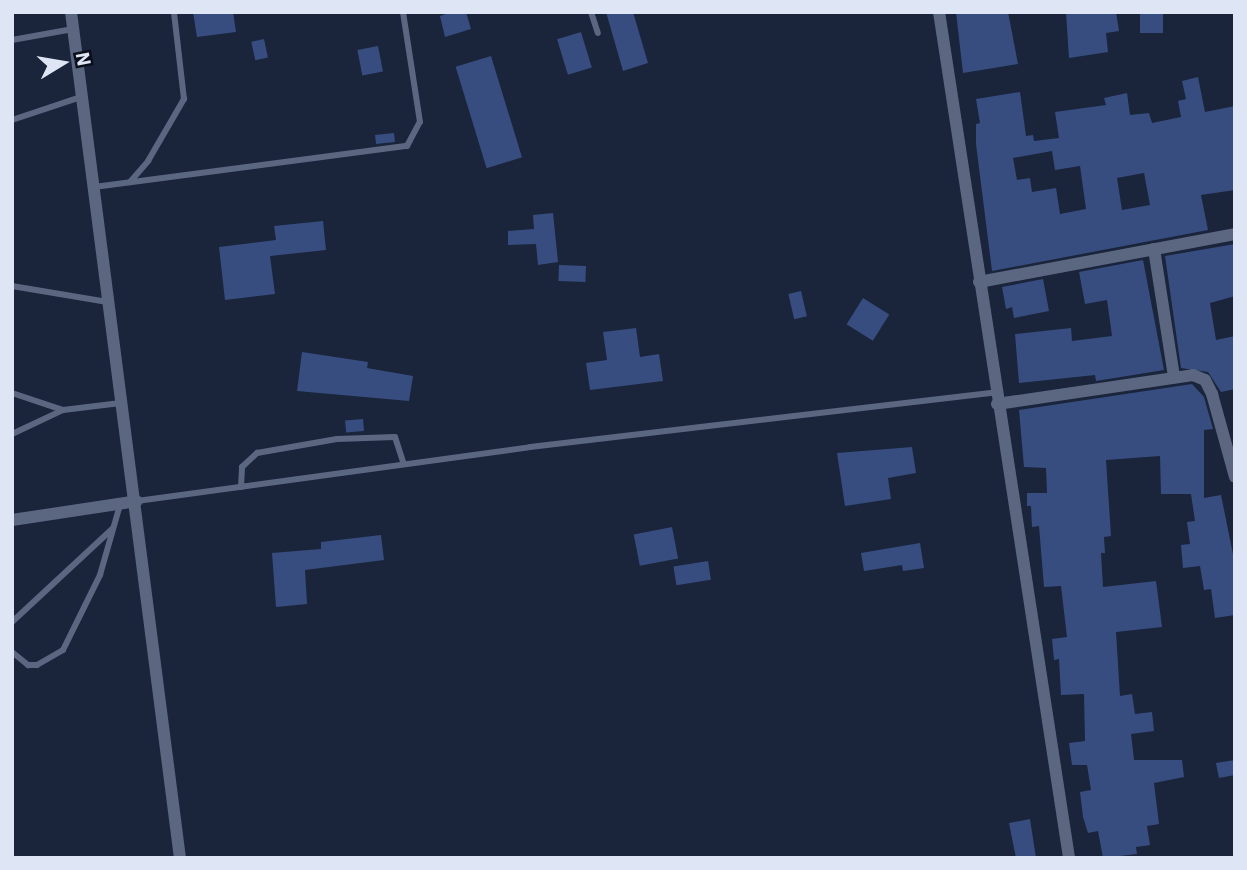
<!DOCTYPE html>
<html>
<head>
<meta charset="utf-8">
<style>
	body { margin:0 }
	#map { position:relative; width:1247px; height:870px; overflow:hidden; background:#1a243b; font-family:"IBM Plex Sans",sans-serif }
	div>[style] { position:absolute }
	.building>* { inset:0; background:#384d7f; transform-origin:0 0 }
	.service>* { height:6px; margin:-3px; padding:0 3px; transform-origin:3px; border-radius:3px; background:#5b6781 }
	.minor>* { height:12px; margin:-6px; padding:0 6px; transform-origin:6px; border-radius:6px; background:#5b6781 }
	span { translate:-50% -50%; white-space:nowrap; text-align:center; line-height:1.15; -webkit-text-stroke:5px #090e18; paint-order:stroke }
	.frame { position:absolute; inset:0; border:14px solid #dee5f4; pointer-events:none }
	.north { position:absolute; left:28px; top:28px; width:70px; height:70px; -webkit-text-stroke:5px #090e18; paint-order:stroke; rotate:79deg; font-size:19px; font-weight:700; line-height:28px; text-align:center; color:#dee5f4 }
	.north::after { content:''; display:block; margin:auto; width:24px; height:32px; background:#dee5f4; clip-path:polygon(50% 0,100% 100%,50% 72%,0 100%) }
</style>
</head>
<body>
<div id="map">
	<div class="building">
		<div style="clip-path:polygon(193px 12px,233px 12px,236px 32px,197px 37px)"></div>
		<div style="clip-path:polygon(452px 12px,466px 12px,471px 29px,445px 37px,440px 16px)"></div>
		<div style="clip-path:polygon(606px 12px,633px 12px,648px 63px,623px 71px)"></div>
		<div style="clip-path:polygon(956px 12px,1008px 12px,1018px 64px,963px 73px)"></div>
		<div style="clip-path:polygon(1066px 12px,1116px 12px,1119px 31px,1106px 33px,1108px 52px,1069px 58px)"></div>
		<div style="left:1140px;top:12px;width:23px;height:21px"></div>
		<div style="left:581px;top:32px;width:37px;height:25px;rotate:73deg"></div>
		<div style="left:264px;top:39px;width:19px;height:13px;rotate:78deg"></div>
		<div style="left:378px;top:46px;width:26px;height:21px;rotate:79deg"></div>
		<div style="left:491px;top:56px;width:106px;height:37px;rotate:73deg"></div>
		<div style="clip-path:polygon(evenodd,1198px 77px,1205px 112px,1235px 106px,1235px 190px,1201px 195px,1208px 230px,992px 271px,976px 144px,976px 124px,980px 123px,976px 99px,1020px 92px,1026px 136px,1033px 135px,1034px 141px,1059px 138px,1055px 112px,1106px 105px,1104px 98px,1127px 93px,1130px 115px,1149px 113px,1152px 123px,1181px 117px,1178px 101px,1186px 99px,1182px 81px,1198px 77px,1052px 151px,1055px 170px,1080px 166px,1086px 209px,1060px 214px,1056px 188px,1032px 192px,1030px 178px,1017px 180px,1013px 158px,1052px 151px,1198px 77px,1144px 173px,1150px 205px,1122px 210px,1117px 178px,1144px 173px)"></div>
		<div style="left:394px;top:133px;width:9px;height:19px;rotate:84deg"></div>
		<div style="clip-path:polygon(553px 213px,558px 262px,538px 265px,536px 244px,508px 245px,508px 231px,534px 229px,533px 215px)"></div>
		<div style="clip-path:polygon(323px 221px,326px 250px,270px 256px,275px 294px,225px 300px,219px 247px,276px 240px,274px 226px)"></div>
		<div style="clip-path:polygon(1235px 244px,1235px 296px,1210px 303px,1216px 340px,1235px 336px,1235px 389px,1221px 392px,1208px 372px,1181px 368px,1165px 256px)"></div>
		<div style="clip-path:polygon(1143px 260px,1164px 370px,1096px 381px,1095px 375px,1019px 383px,1015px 334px,1071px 328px,1072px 341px,1112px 336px,1107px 300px,1085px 304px,1079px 272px)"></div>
		<div style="left:559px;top:265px;width:27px;height:16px;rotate:2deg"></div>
		<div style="clip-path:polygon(1043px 279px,1049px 311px,1014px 318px,1012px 307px,1006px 309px,1002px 287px)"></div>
		<div style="left:801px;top:291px;width:26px;height:13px;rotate:77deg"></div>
		<div style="left:863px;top:298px;width:31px;height:31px;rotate:32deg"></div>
		<div style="clip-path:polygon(636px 328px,640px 357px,659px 354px,663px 381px,590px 390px,586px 363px,607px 360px,603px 332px)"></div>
		<div style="clip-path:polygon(302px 352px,368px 362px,367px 368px,413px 376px,409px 401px,297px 391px)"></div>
		<div style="clip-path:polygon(1192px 384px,1204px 397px,1213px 429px,1204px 430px,1204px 498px,1221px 495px,1235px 564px,1235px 615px,1215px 618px,1211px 589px,1204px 590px,1200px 566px,1183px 568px,1181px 545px,1190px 544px,1187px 522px,1195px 521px,1191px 494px,1161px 494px,1160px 456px,1106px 460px,1111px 536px,1104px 537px,1105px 553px,1101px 553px,1103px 587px,1156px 581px,1162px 627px,1116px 632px,1120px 696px,1132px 694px,1135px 714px,1152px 712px,1154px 731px,1131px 734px,1134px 760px,1182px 760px,1184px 777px,1154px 783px,1159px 824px,1147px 826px,1150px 845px,1136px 847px,1137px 854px,1103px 858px,1098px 831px,1088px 833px,1083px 817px,1080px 792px,1091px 790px,1087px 765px,1072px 765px,1069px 743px,1085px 741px,1084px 694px,1061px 695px,1059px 659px,1054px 660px,1052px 639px,1067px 637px,1061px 586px,1044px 587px,1039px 526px,1032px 527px,1031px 506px,1027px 506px,1027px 493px,1047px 493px,1046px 468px,1024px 467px,1019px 410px)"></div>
		<div style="left:363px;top:419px;width:12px;height:18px;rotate:85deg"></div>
		<div style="clip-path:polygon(912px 447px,916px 473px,888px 478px,891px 499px,845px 506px,837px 453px)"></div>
		<div style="left:672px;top:527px;width:32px;height:39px;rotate:79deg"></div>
		<div style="clip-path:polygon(381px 535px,384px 560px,305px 570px,307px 604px,276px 607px,272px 553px,321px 549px,321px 542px)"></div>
		<div style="clip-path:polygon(920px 543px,924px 568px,903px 571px,902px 565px,864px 571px,861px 553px)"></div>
		<div style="left:708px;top:561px;width:19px;height:35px;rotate:81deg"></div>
		<div style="clip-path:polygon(1235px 760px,1235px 775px,1219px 778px,1216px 763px)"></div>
		<div style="clip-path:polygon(1030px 819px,1036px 858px,1016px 858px,1009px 823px)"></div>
	</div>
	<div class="service">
		<div style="left:591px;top:12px;width:22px;rotate:72deg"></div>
		<div style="left:12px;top:40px;width:62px;rotate:-10.2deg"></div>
		<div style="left:12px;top:120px;width:73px;rotate:-18.4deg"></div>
		<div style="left:130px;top:182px;width:28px;rotate:-49deg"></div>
		<div style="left:148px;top:161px;width:72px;rotate:-59.9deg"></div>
		<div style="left:184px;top:99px;width:88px;rotate:-96.6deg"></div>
		<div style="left:94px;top:187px;width:316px;rotate:-7.5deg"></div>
		<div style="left:407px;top:146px;width:27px;rotate:-62deg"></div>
		<div style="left:420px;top:122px;width:111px;rotate:-98.8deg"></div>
		<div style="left:12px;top:286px;width:97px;rotate:9.5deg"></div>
		<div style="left:12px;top:393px;width:54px;rotate:18.4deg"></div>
		<div style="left:12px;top:434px;width:56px;rotate:-25.2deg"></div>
		<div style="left:63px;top:410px;width:58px;rotate:-6.9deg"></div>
		<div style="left:241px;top:487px;width:20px;rotate:-87deg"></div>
		<div style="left:242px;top:467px;width:21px;rotate:-43deg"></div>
		<div style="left:257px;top:453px;width:81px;rotate:-9.9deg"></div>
		<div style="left:337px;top:439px;width:58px;rotate:-2deg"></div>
		<div style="left:395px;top:437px;width:28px;rotate:72deg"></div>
		<div style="left:137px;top:501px;width:397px;rotate:-7.8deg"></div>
		<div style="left:530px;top:447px;width:468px;rotate:-6.7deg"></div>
		<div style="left:12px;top:622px;width:137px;rotate:-42.9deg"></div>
		<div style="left:12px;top:652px;width:21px;rotate:39deg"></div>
		<div style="left:28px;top:665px;width:9px"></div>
		<div style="left:37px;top:665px;width:30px;rotate:-30deg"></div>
		<div style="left:63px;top:650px;width:84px;rotate:-63.7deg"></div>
		<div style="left:100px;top:575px;width:73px;rotate:-74.1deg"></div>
	</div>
	<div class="minor">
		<div style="left:71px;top:12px;width:853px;rotate:82.66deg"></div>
		<div style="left:939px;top:12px;width:856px;rotate:81.26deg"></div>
		<div style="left:1154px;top:249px;width:130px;rotate:81.1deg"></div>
		<div style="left:979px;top:282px;width:260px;rotate:-10.6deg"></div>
		<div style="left:997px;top:404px;width:198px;rotate:-8.4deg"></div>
		<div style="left:1193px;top:375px;width:13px;rotate:23deg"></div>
		<div style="left:1205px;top:380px;width:16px;rotate:63deg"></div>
		<div style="left:1212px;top:394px;width:86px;rotate:74.5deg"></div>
		<div style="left:12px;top:520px;width:126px;rotate:-8.6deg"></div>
	</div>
	<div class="frame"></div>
	<div class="north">N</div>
</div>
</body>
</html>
